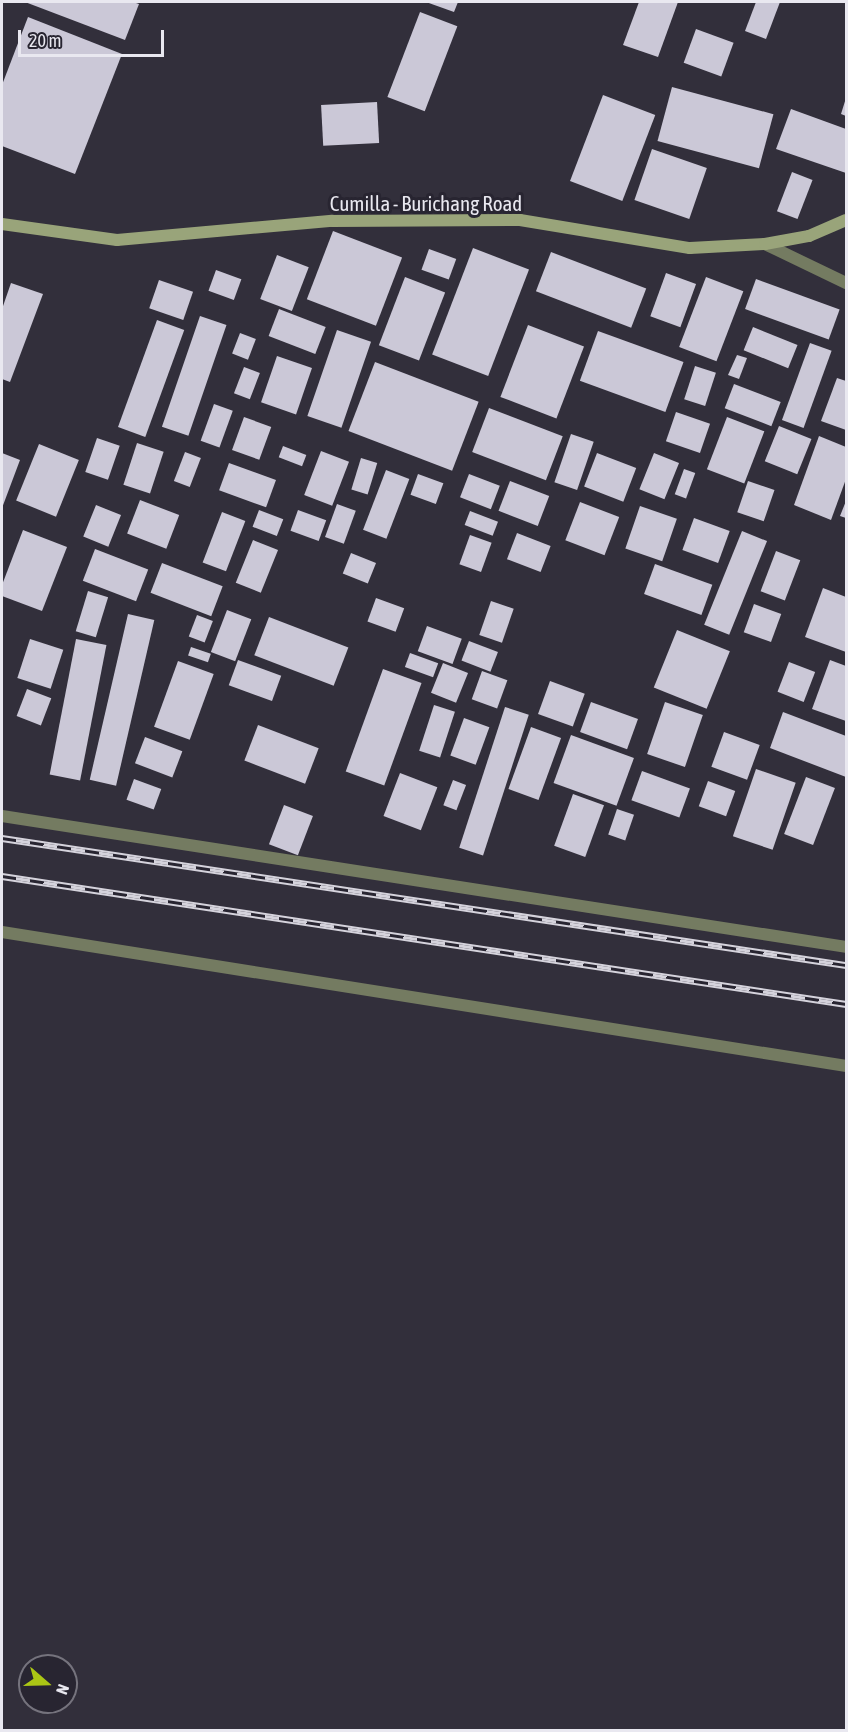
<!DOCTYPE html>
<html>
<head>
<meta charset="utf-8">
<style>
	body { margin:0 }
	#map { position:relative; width:848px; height:1732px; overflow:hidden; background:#322f3b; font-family:"Asap Condensed",sans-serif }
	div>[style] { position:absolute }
	.building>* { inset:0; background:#cbc8d7; transform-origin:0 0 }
	.street>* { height:12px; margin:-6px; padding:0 6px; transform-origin:6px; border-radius:6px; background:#747b61 }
	.secondary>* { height:12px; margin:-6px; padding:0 6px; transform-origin:6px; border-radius:6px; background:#99a47a }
	.rail>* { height:7px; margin-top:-3.5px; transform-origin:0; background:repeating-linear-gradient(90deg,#282531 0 14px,#d5d3dc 0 28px); box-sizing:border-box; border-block:2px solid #d5d3dc }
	span { translate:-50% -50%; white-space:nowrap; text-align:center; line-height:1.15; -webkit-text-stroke:6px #282531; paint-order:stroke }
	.street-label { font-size:21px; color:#e9e8f0 }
	.frame { position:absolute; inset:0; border:3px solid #e9e8f0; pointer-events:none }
	.north { position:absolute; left:18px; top:1654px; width:60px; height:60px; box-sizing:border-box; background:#282531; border:2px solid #75737d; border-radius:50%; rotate:110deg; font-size:16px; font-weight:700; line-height:24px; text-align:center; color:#e9e8f0 }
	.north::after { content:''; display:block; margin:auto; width:21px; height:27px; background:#abc615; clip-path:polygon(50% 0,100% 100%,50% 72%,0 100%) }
	.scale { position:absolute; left:18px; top:30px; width:146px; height:27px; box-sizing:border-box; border:3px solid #e9e8f0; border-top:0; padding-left:8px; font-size:18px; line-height:21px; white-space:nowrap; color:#e9e8f0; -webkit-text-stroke:4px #282531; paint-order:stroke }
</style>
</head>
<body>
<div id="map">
	<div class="building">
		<div style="clip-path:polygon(25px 2px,133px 2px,139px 4px,125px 40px)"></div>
		<div style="clip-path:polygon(426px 2px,458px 2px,454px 12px)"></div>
		<div style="clip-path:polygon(639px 2px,678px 2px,658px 57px,623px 45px)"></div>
		<div style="clip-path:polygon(756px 2px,780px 2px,766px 39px,745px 31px)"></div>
		<div style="left:420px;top:12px;width:40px;height:91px;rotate:21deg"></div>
		<div style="clip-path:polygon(28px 17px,122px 54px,75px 174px,2px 146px,2px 85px)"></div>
		<div style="left:696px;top:29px;width:40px;height:36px;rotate:20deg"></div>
		<div style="left:672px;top:87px;width:105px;height:56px;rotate:15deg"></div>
		<div style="left:603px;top:95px;width:56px;height:92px;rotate:21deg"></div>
		<div style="clip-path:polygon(846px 98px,846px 116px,841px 114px)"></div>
		<div style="left:377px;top:102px;width:41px;height:56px;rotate:87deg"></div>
		<div style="clip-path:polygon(791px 109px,846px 129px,846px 173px,776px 149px)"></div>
		<div style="left:652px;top:149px;width:58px;height:54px;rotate:19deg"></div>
		<div style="left:792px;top:172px;width:22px;height:42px;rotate:21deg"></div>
		<div style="left:333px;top:231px;width:74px;height:73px;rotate:21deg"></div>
		<div style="left:473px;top:248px;width:60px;height:114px;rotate:21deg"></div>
		<div style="left:429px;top:249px;width:29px;height:22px;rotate:20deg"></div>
		<div style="left:551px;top:252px;width:102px;height:42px;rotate:21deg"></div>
		<div style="left:277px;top:255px;width:34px;height:47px;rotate:21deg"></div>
		<div style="left:216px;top:270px;width:27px;height:22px;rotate:20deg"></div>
		<div style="left:666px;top:273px;width:32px;height:46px;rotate:20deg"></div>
		<div style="left:405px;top:277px;width:43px;height:73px;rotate:21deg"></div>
		<div style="left:706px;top:277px;width:40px;height:75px;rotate:21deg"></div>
		<div style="left:756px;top:279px;width:89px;height:32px;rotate:20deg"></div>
		<div style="left:159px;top:280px;width:36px;height:30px;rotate:19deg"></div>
		<div style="clip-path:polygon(11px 283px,43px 294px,10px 382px,2px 379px,2px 309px)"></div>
		<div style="left:279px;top:309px;width:50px;height:29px;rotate:21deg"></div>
		<div style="left:200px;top:316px;width:28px;height:117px;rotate:19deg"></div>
		<div style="left:157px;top:320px;width:29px;height:114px;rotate:20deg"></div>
		<div style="left:528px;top:325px;width:60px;height:77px;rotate:21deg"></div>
		<div style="left:753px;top:327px;width:48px;height:25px;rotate:22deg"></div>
		<div style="left:337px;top:330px;width:36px;height:91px;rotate:19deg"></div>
		<div style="left:598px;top:331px;width:91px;height:53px;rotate:20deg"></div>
		<div style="left:240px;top:333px;width:17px;height:22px;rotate:21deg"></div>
		<div style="left:810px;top:343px;width:23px;height:82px;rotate:20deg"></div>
		<div style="clip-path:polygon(737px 355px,747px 358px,739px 379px,728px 375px)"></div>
		<div style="left:277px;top:356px;width:37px;height:49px;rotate:19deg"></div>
		<div style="left:375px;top:362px;width:111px;height:74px;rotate:21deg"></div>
		<div style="left:695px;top:366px;width:22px;height:35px;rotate:18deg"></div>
		<div style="left:244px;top:367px;width:17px;height:28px;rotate:21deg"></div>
		<div style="clip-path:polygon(837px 378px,846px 381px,846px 430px,821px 421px)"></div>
		<div style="left:734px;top:384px;width:50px;height:26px;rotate:21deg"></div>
		<div style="left:214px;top:404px;width:20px;height:39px;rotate:20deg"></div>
		<div style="left:489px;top:408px;width:79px;height:47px;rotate:21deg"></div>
		<div style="left:676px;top:412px;width:36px;height:31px;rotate:19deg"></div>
		<div style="left:244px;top:417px;width:29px;height:35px;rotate:20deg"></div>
		<div style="left:727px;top:417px;width:40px;height:56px;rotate:21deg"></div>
		<div style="left:779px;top:426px;width:35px;height:38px;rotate:22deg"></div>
		<div style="left:571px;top:434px;width:24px;height:51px;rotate:19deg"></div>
		<div style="clip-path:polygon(819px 436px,846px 447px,846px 479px,831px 520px,794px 505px)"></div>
		<div style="left:97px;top:438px;width:24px;height:36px;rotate:19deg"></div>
		<div style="left:137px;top:443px;width:28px;height:44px;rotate:18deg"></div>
		<div style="left:39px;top:444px;width:43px;height:61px;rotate:22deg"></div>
		<div style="left:283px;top:446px;width:25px;height:12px;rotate:21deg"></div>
		<div style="left:321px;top:451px;width:30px;height:47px;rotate:21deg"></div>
		<div style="left:185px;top:452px;width:17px;height:31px;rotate:21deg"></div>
		<div style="clip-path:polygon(2px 453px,20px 460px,2px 508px)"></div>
		<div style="left:597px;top:453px;width:42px;height:36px;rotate:21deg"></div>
		<div style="left:654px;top:453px;width:27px;height:39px;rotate:22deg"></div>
		<div style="left:361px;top:458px;width:17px;height:33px;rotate:17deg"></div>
		<div style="left:229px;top:463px;width:50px;height:29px;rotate:20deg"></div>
		<div style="left:684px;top:469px;width:12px;height:27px;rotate:20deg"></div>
		<div style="left:386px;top:470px;width:25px;height:64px;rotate:21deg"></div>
		<div style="left:418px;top:474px;width:27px;height:22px;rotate:20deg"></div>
		<div style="left:469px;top:474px;width:33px;height:25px;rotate:21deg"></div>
		<div style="left:510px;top:481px;width:42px;height:32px;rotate:21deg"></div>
		<div style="left:748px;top:481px;width:28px;height:33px;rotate:19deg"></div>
		<div style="left:140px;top:500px;width:42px;height:36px;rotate:21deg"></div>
		<div style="clip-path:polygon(846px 501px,846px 518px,840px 516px)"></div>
		<div style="left:580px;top:502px;width:42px;height:41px;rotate:21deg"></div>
		<div style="left:337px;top:504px;width:20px;height:35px;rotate:20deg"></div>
		<div style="left:96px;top:505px;width:27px;height:34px;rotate:22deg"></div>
		<div style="left:640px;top:506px;width:39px;height:45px;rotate:19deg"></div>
		<div style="left:259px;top:510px;width:26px;height:18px;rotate:21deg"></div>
		<div style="left:298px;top:510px;width:30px;height:22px;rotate:20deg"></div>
		<div style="left:470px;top:511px;width:30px;height:15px;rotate:21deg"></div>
		<div style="left:222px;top:512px;width:25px;height:54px;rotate:21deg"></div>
		<div style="left:694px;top:518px;width:38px;height:34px;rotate:20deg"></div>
		<div style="clip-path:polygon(23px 530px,67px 547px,42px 611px,2px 596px,2px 585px)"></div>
		<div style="left:742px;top:531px;width:27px;height:101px;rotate:22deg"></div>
		<div style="left:517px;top:533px;width:36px;height:28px;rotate:21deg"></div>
		<div style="left:470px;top:535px;width:23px;height:31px;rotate:20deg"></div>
		<div style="left:253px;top:540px;width:27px;height:46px;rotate:22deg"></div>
		<div style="left:95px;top:549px;width:57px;height:34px;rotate:21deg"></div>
		<div style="left:776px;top:551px;width:26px;height:43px;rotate:21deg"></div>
		<div style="left:351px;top:553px;width:27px;height:22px;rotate:22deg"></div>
		<div style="left:162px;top:563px;width:65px;height:32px;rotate:21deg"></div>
		<div style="left:655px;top:564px;width:61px;height:32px;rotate:20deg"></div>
		<div style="clip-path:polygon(823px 588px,846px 597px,846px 652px,805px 637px)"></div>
		<div style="left:88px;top:591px;width:21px;height:42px;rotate:17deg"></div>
		<div style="left:376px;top:598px;width:30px;height:25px;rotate:20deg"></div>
		<div style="left:491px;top:601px;width:24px;height:36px;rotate:19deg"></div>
		<div style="left:754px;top:604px;width:29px;height:30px;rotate:20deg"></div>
		<div style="left:227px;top:610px;width:26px;height:45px;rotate:21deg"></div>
		<div style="left:128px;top:614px;width:27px;height:170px;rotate:13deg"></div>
		<div style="left:197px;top:615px;width:17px;height:23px;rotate:21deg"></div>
		<div style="left:269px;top:617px;width:85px;height:41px;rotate:21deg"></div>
		<div style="left:427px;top:626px;width:37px;height:27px;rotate:20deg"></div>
		<div style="left:677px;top:630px;width:57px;height:62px;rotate:22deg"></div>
		<div style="left:30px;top:639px;width:35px;height:41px;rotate:18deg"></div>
		<div style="left:76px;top:639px;width:31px;height:138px;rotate:11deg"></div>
		<div style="left:469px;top:641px;width:31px;height:21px;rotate:21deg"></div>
		<div style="left:191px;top:647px;width:21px;height:9px;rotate:19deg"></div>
		<div style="left:410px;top:653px;width:30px;height:15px;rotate:20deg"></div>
		<div style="left:238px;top:660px;width:46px;height:27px;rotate:20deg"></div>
		<div style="clip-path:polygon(830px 660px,846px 666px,846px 721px,812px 709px)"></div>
		<div style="left:178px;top:661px;width:38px;height:70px;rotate:20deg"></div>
		<div style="left:789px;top:662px;width:28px;height:32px;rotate:21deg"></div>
		<div style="left:443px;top:663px;width:27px;height:32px;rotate:22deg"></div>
		<div style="left:383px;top:669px;width:41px;height:109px;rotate:20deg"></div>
		<div style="left:482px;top:671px;width:27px;height:30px;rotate:20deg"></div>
		<div style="left:550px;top:681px;width:37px;height:35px;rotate:20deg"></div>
		<div style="left:27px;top:689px;width:26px;height:29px;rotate:21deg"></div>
		<div style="left:591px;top:702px;width:50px;height:32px;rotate:20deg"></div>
		<div style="left:665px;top:702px;width:40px;height:55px;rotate:19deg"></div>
		<div style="left:434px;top:705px;width:22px;height:48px;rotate:18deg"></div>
		<div style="left:505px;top:707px;width:25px;height:148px;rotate:18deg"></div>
		<div style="clip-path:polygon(783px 712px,846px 736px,846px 777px,770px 748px)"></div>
		<div style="left:464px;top:718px;width:27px;height:40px;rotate:20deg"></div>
		<div style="left:258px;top:725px;width:65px;height:38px;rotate:21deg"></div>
		<div style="left:531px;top:727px;width:32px;height:66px;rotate:20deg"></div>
		<div style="left:724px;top:732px;width:38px;height:37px;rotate:20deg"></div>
		<div style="left:571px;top:735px;width:67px;height:51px;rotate:20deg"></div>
		<div style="left:145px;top:737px;width:40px;height:28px;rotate:21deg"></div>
		<div style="left:756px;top:769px;width:42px;height:71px;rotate:19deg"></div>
		<div style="left:642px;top:771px;width:51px;height:31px;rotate:20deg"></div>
		<div style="left:400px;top:773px;width:40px;height:46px;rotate:21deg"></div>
		<div style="left:806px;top:777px;width:31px;height:61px;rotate:21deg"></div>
		<div style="left:134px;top:779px;width:29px;height:22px;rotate:20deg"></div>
		<div style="left:453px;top:780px;width:14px;height:27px;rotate:21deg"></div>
		<div style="left:708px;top:781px;width:29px;height:27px;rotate:20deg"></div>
		<div style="left:573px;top:794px;width:33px;height:55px;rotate:20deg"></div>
		<div style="left:284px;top:805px;width:31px;height:42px;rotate:21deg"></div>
		<div style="left:617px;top:809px;width:18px;height:27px;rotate:19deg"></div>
	</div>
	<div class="street">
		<div style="left:765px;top:244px;width:90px;rotate:25.7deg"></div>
		<div style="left:2px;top:816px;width:854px;rotate:8.82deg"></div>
		<div style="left:2px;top:932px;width:855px;rotate:9.02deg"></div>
	</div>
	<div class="secondary">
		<div style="left:2px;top:224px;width:116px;rotate:7.9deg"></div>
		<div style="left:117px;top:240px;width:216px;rotate:-5.1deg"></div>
		<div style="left:332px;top:221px;width:188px;rotate:-0.3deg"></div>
		<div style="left:520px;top:220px;width:172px;rotate:9.4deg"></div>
		<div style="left:690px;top:248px;width:75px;rotate:-3.1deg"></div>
		<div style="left:765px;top:244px;width:45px;rotate:-10.3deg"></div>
		<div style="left:809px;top:236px;width:40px;rotate:-23.4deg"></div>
	</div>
	<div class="rail">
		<div style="left:2px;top:838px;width:854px;rotate:8.56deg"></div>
		<div style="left:2px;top:876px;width:854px;rotate:8.62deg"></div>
	</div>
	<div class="street-label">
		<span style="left:426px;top:203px">Cumilla - Burichang Road</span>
	</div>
	<div class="frame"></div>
	<div class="north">N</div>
	<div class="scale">20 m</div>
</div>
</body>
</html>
